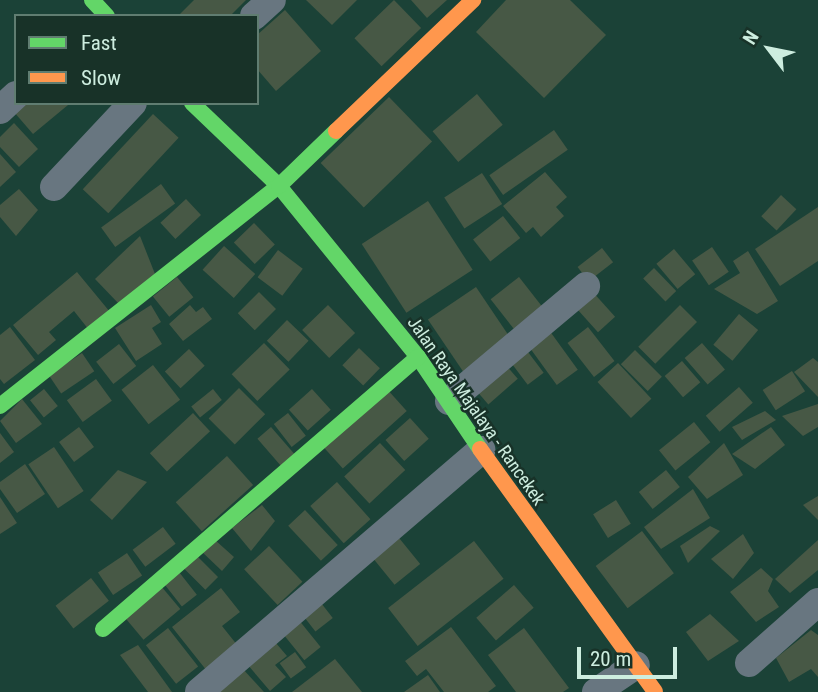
<!DOCTYPE html>
<html>
<head>
<meta charset="utf-8">
<style>
	body { margin:0 }
	#map { position:relative; width:818px; height:692px; overflow:hidden; background:#1b4237; font-family:"Roboto Condensed",sans-serif }
	div>[style] { position:absolute }
	.building>* { inset:0; background:#475845; transform-origin:0 0 }
	.street>* { height:28px; margin:-14px; padding:0 14px; transform-origin:14px; border-radius:14px; background:#687680 }
	.fast>* { height:16px; margin:-8px; padding:0 8px; transform-origin:8px; border-radius:8px; background:#63d668 }
	.slow>* { height:16px; margin:-8px; padding:0 8px; transform-origin:8px; border-radius:8px; background:#ff974d }
	span { translate:-50% -50%; white-space:nowrap; text-align:center; line-height:1.15; -webkit-text-stroke:5px #183228; paint-order:stroke }
	.street-label { font-size:18px; color:#cdeddf }
	.legend { position:absolute; left:14px; top:14px; width:245px; height:91px; box-sizing:border-box; background:#183228; border:2px solid #607d71; margin:0; padding:9px 12px; list-style:none; font-size:21px; color:#cdeddf }
	.legend li { display:flex; align-items:center; gap:14px; height:35px }
	.legend b { width:35px; border:2px solid #607d71 }
	.north { position:absolute; left:734px; top:14px; width:70px; height:70px; -webkit-text-stroke:5px #183228; paint-order:stroke; rotate:302deg; font-size:19px; font-weight:700; line-height:28px; text-align:center; color:#cdeddf }
	.north::after { content:''; display:block; margin:auto; width:24px; height:32px; background:#cdeddf; clip-path:polygon(50% 0,100% 100%,50% 72%,0 100%) }
	.scale { position:absolute; left:577px; top:647px; width:100px; height:32px; box-sizing:border-box; border:4px solid #cdeddf; border-top:0; padding-left:9px; font-size:21px; line-height:24px; white-space:nowrap; color:#cdeddf; -webkit-text-stroke:5px #183228; paint-order:stroke }
</style>
</head>
<body>
<div id="map">
	<div class="building">
		<div style="clip-path:polygon(194px 0,246px 0,230px 16px,178px 16px)"></div>
		<div style="clip-path:polygon(306px 0,357px 0,332px 25px)"></div>
		<div style="left:394px;top:0;width:39px;height:55px;rotate:46deg"></div>
		<div style="clip-path:polygon(411px 0,447px 0,427px 18px)"></div>
		<div style="clip-path:polygon(506px 0,570px 0,606px 35px,544px 98px,476px 32px)"></div>
		<div style="clip-path:polygon(285px 10px,321px 51px,276px 91px,257px 69px,257px 35px)"></div>
		<div style="left:477px;top:94px;width:40px;height:58px;rotate:50deg"></div>
		<div style="left:389px;top:97px;width:62px;height:95px;rotate:46deg"></div>
		<div style="clip-path:polygon(24px 103px,67px 103px,68px 105px,33px 134px,14px 112px)"></div>
		<div style="left:153px;top:114px;width:35px;height:103px;rotate:43deg"></div>
		<div style="clip-path:polygon(14px 123px,38px 149px,19px 167px,0 147px,0 137px)"></div>
		<div style="left:554px;top:130px;width:24px;height:79px;rotate:55deg"></div>
		<div style="clip-path:polygon(0 154px,16px 172px,0 187px)"></div>
		<div style="clip-path:polygon(545px 172px,567px 197px,556px 207px,564px 216px,541px 237px,533px 227px,526px 233px,503px 206px)"></div>
		<div style="left:482px;top:173px;width:37px;height:45px;rotate:57deg"></div>
		<div style="left:161px;top:184px;width:24px;height:74px;rotate:54deg"></div>
		<div style="clip-path:polygon(19px 189px,38px 210px,16px 236px,0 217px,0 205px)"></div>
		<div style="left:781px;top:195px;width:21px;height:29px;rotate:43deg"></div>
		<div style="left:186px;top:199px;width:22px;height:35px;rotate:47deg"></div>
		<div style="left:428px;top:201px;width:82px;height:79px;rotate:57deg"></div>
		<div style="clip-path:polygon(818px 207px,818px 261px,780px 286px,755px 249px)"></div>
		<div style="left:503px;top:216px;width:28px;height:38px;rotate:52deg"></div>
		<div style="left:254px;top:223px;width:30px;height:28px;rotate:46deg"></div>
		<div style="clip-path:polygon(140px 236px,157px 279px,119px 304px,95px 279px)"></div>
		<div style="left:224px;top:246px;width:42px;height:32px;rotate:42deg"></div>
		<div style="left:712px;top:247px;width:30px;height:24px;rotate:56deg"></div>
		<div style="left:602px;top:248px;width:18px;height:31px;rotate:52deg"></div>
		<div style="left:674px;top:249px;width:33px;height:23px;rotate:50deg"></div>
		<div style="left:278px;top:250px;width:31px;height:34px;rotate:37deg"></div>
		<div style="clip-path:polygon(748px 251px,778px 301px,757px 314px,714px 289px,740px 273px,733px 261px)"></div>
		<div style="left:654px;top:268px;width:32px;height:15px;rotate:46deg"></div>
		<div style="clip-path:polygon(77px 272px,110px 312px,89px 330px,74px 311px,49px 332px,56px 340px,38px 355px,13px 325px)"></div>
		<div style="left:177px;top:277px;width:26px;height:31px;rotate:51deg"></div>
		<div style="left:519px;top:277px;width:41px;height:36px;rotate:52deg"></div>
		<div style="left:476px;top:287px;width:65px;height:58px;rotate:56deg"></div>
		<div style="left:591px;top:290px;width:36px;height:23px;rotate:48deg"></div>
		<div style="left:259px;top:292px;width:24px;height:30px;rotate:45deg"></div>
		<div style="clip-path:polygon(151px 305px,161px 322px,152px 328px,162px 344px,136px 361px,115px 328px)"></div>
		<div style="clip-path:polygon(190px 305px,196px 312px,203px 307px,212px 319px,183px 341px,169px 324px)"></div>
		<div style="left:328px;top:305px;width:39px;height:36px;rotate:46deg"></div>
		<div style="left:680px;top:305px;width:24px;height:59px;rotate:45deg"></div>
		<div style="left:739px;top:314px;width:25px;height:40px;rotate:40deg"></div>
		<div style="left:287px;top:320px;width:30px;height:29px;rotate:44deg"></div>
		<div style="clip-path:polygon(10px 327px,35px 360px,4px 384px,0 379px,0 335px)"></div>
		<div style="left:588px;top:327px;width:43px;height:26px;rotate:52deg"></div>
		<div style="left:549px;top:330px;width:49px;height:26px;rotate:54deg"></div>
		<div style="left:264px;top:343px;width:37px;height:45px;rotate:46deg"></div>
		<div style="left:702px;top:343px;width:35px;height:23px;rotate:49deg"></div>
		<div style="left:119px;top:344px;width:28px;height:29px;rotate:52deg"></div>
		<div style="left:359px;top:348px;width:29px;height:24px;rotate:44deg"></div>
		<div style="left:189px;top:349px;width:23px;height:33px;rotate:47deg"></div>
		<div style="left:635px;top:350px;width:38px;height:20px;rotate:45deg"></div>
		<div style="left:528px;top:352px;width:26px;height:20px;rotate:53deg"></div>
		<div style="left:82px;top:353px;width:22px;height:40px;rotate:56deg"></div>
		<div style="clip-path:polygon(813px 358px,818px 362px,818px 397px,794px 372px)"></div>
		<div style="left:682px;top:361px;width:28px;height:23px;rotate:49deg"></div>
		<div style="left:504px;top:363px;width:21px;height:39px;rotate:49deg"></div>
		<div style="left:618px;top:363px;width:49px;height:28px;rotate:47deg"></div>
		<div style="left:153px;top:365px;width:44px;height:40px;rotate:52deg"></div>
		<div style="left:792px;top:371px;width:24px;height:35px;rotate:57deg"></div>
		<div style="left:96px;top:379px;width:27px;height:36px;rotate:54deg"></div>
		<div style="left:739px;top:387px;width:21px;height:44px;rotate:49deg"></div>
		<div style="left:239px;top:388px;width:37px;height:43px;rotate:45deg"></div>
		<div style="left:386px;top:388px;width:31px;height:86px;rotate:48deg"></div>
		<div style="left:44px;top:389px;width:22px;height:18px;rotate:51deg"></div>
		<div style="left:213px;top:389px;width:14px;height:28px;rotate:51deg"></div>
		<div style="left:312px;top:389px;width:28px;height:31px;rotate:48deg"></div>
		<div style="clip-path:polygon(22px 399px,42px 424px,16px 443px,0 421px)"></div>
		<div style="clip-path:polygon(818px 404px,818px 427px,803px 436px,782px 416px)"></div>
		<div style="clip-path:polygon(765px 411px,776px 420px,742px 440px,732px 427px)"></div>
		<div style="left:193px;top:413px;width:25px;height:59px;rotate:47deg"></div>
		<div style="left:288px;top:413px;width:29px;height:18px;rotate:52deg"></div>
		<div style="left:410px;top:418px;width:28px;height:33px;rotate:48deg"></div>
		<div style="left:694px;top:422px;width:26px;height:45px;rotate:51deg"></div>
		<div style="left:79px;top:427px;width:25px;height:25px;rotate:53deg"></div>
		<div style="left:271px;top:427px;width:37px;height:18px;rotate:49deg"></div>
		<div style="clip-path:polygon(771px 427px,785px 445px,755px 469px,732px 454px)"></div>
		<div style="clip-path:polygon(0 433px,14px 452px,0 463px)"></div>
		<div style="left:380px;top:443px;width:37px;height:49px;rotate:47deg"></div>
		<div style="clip-path:polygon(724px 443px,743px 475px,707px 499px,688px 477px)"></div>
		<div style="left:54px;top:447px;width:53px;height:31px;rotate:56deg"></div>
		<div style="left:227px;top:456px;width:39px;height:69px;rotate:48deg"></div>
		<div style="clip-path:polygon(25px 464px,45px 494px,17px 513px,0 489px,0 482px)"></div>
		<div style="clip-path:polygon(118px 470px,147px 482px,112px 520px,90px 500px)"></div>
		<div style="left:666px;top:470px;width:22px;height:35px;rotate:51deg"></div>
		<div style="left:337px;top:482px;width:50px;height:36px;rotate:48deg"></div>
		<div style="clip-path:polygon(693px 489px,710px 518px,661px 549px,644px 527px)"></div>
		<div style="clip-path:polygon(818px 496px,818px 520px,803px 505px)"></div>
		<div style="clip-path:polygon(0 497px,17px 523px,0 534px)"></div>
		<div style="left:616px;top:500px;width:28px;height:27px;rotate:58deg"></div>
		<div style="clip-path:polygon(262px 505px,275px 521px,251px 551px,232px 528px)"></div>
		<div style="left:305px;top:510px;width:48px;height:23px;rotate:47deg"></div>
		<div style="clip-path:polygon(710px 526px,720px 531px,688px 563px,680px 546px)"></div>
		<div style="left:163px;top:527px;width:21px;height:38px;rotate:53deg"></div>
		<div style="left:642px;top:531px;width:53px;height:58px;rotate:53deg"></div>
		<div style="left:395px;top:533px;width:40px;height:33px;rotate:51deg"></div>
		<div style="clip-path:polygon(743px 534px,754px 553px,733px 579px,711px 559px)"></div>
		<div style="clip-path:polygon(215px 540px,234px 557px,222px 571px,200px 550px)"></div>
		<div style="clip-path:polygon(818px 540px,818px 570px,790px 593px,775px 579px)"></div>
		<div style="left:474px;top:541px;width:48px;height:109px;rotate:52deg"></div>
		<div style="left:269px;top:546px;width:49px;height:34px;rotate:47deg"></div>
		<div style="left:127px;top:553px;width:27px;height:35px;rotate:56deg"></div>
		<div style="left:194px;top:553px;width:34px;height:18px;rotate:45deg"></div>
		<div style="clip-path:polygon(761px 568px,773px 579px,768px 591px,779px 607px,756px 622px,730px 592px)"></div>
		<div style="left:179px;top:572px;width:29px;height:19px;rotate:52deg"></div>
		<div style="left:91px;top:578px;width:29px;height:45px;rotate:52deg"></div>
		<div style="left:514px;top:585px;width:30px;height:50px;rotate:49deg"></div>
		<div style="left:161px;top:586px;width:30px;height:48px;rotate:50deg"></div>
		<div style="clip-path:polygon(221px 588px,240px 612px,222px 626px,238px 646px,207px 671px,172px 627px)"></div>
		<div style="left:318px;top:599px;width:24px;height:22px;rotate:52deg"></div>
		<div style="clip-path:polygon(710px 614px,739px 641px,708px 661px,686px 632px)"></div>
		<div style="left:298px;top:619px;width:36px;height:21px;rotate:51deg"></div>
		<div style="clip-path:polygon(451px 627px,496px 686px,488px 692px,444px 692px,426px 669px,417px 676px,405px 661px)"></div>
		<div style="left:168px;top:628px;width:49px;height:28px;rotate:52deg"></div>
		<div style="clip-path:polygon(524px 628px,569px 688px,563px 692px,516px 692px,488px 655px)"></div>
		<div style="clip-path:polygon(811px 630px,818px 635px,818px 677px,811px 669px,789px 682px,776px 658px)"></div>
		<div style="clip-path:polygon(270px 636px,287px 656px,275px 665px,286px 677px,270px 691px,242px 658px)"></div>
		<div style="clip-path:polygon(138px 645px,172px 692px,148px 692px,120px 655px)"></div>
		<div style="left:295px;top:652px;width:19px;height:19px;rotate:54deg"></div>
		<div style="clip-path:polygon(335px 659px,362px 692px,292px 692px)"></div>
		<div style="clip-path:polygon(242px 668px,264px 692px,217px 692px)"></div>
		<div style="clip-path:polygon(428px 675px,440px 692px,404px 692px)"></div>
	</div>
	<div class="street">
		<div style="left:254px;top:16px;width:24px;rotate:-42deg"></div>
		<div style="left:0;top:110px;width:22px;rotate:-43deg"></div>
		<div style="left:54px;top:187px;width:115px;rotate:-46.8deg"></div>
		<div style="left:449px;top:401px;width:179px;rotate:-40deg"></div>
		<div style="left:749px;top:663px;width:92px;rotate:-41.5deg"></div>
		<div style="left:199px;top:692px;width:372px;rotate:-40.6deg"></div>
		<div style="left:596px;top:692px;width:48px;rotate:-34deg"></div>
	</div>
	<div class="fast">
		<div style="left:92px;top:0;width:22px;rotate:47deg"></div>
		<div style="left:192px;top:103px;width:120px;rotate:43.7deg"></div>
		<div style="left:279px;top:186px;width:220px;rotate:50.9deg"></div>
		<div style="left:418px;top:357px;width:111px;rotate:56deg"></div>
		<div style="left:0;top:406px;width:355px;rotate:-38.3deg"></div>
		<div style="left:279px;top:186px;width:79px;rotate:-44deg"></div>
		<div style="left:103px;top:629px;width:416px;rotate:-40.8deg"></div>
	</div>
	<div class="slow">
		<div style="left:336px;top:131px;width:190px;rotate:-43.7deg"></div>
		<div style="left:480px;top:449px;width:299px;rotate:54.2deg"></div>
	</div>
	<div class="street-label">
		<span style="left:476px;top:411px;rotate:55deg">Jalan Raya Majalaya - Rancekek</span>
	</div>
	<ul class="legend">
	<li><b style="height:9px;background:#63d668"></b>Fast</li>
	<li><b style="height:9px;background:#ff974d"></b>Slow</li>
	</ul>
	<div class="north">N</div>
	<div class="scale">20 m</div>
</div>
</body>
</html>
